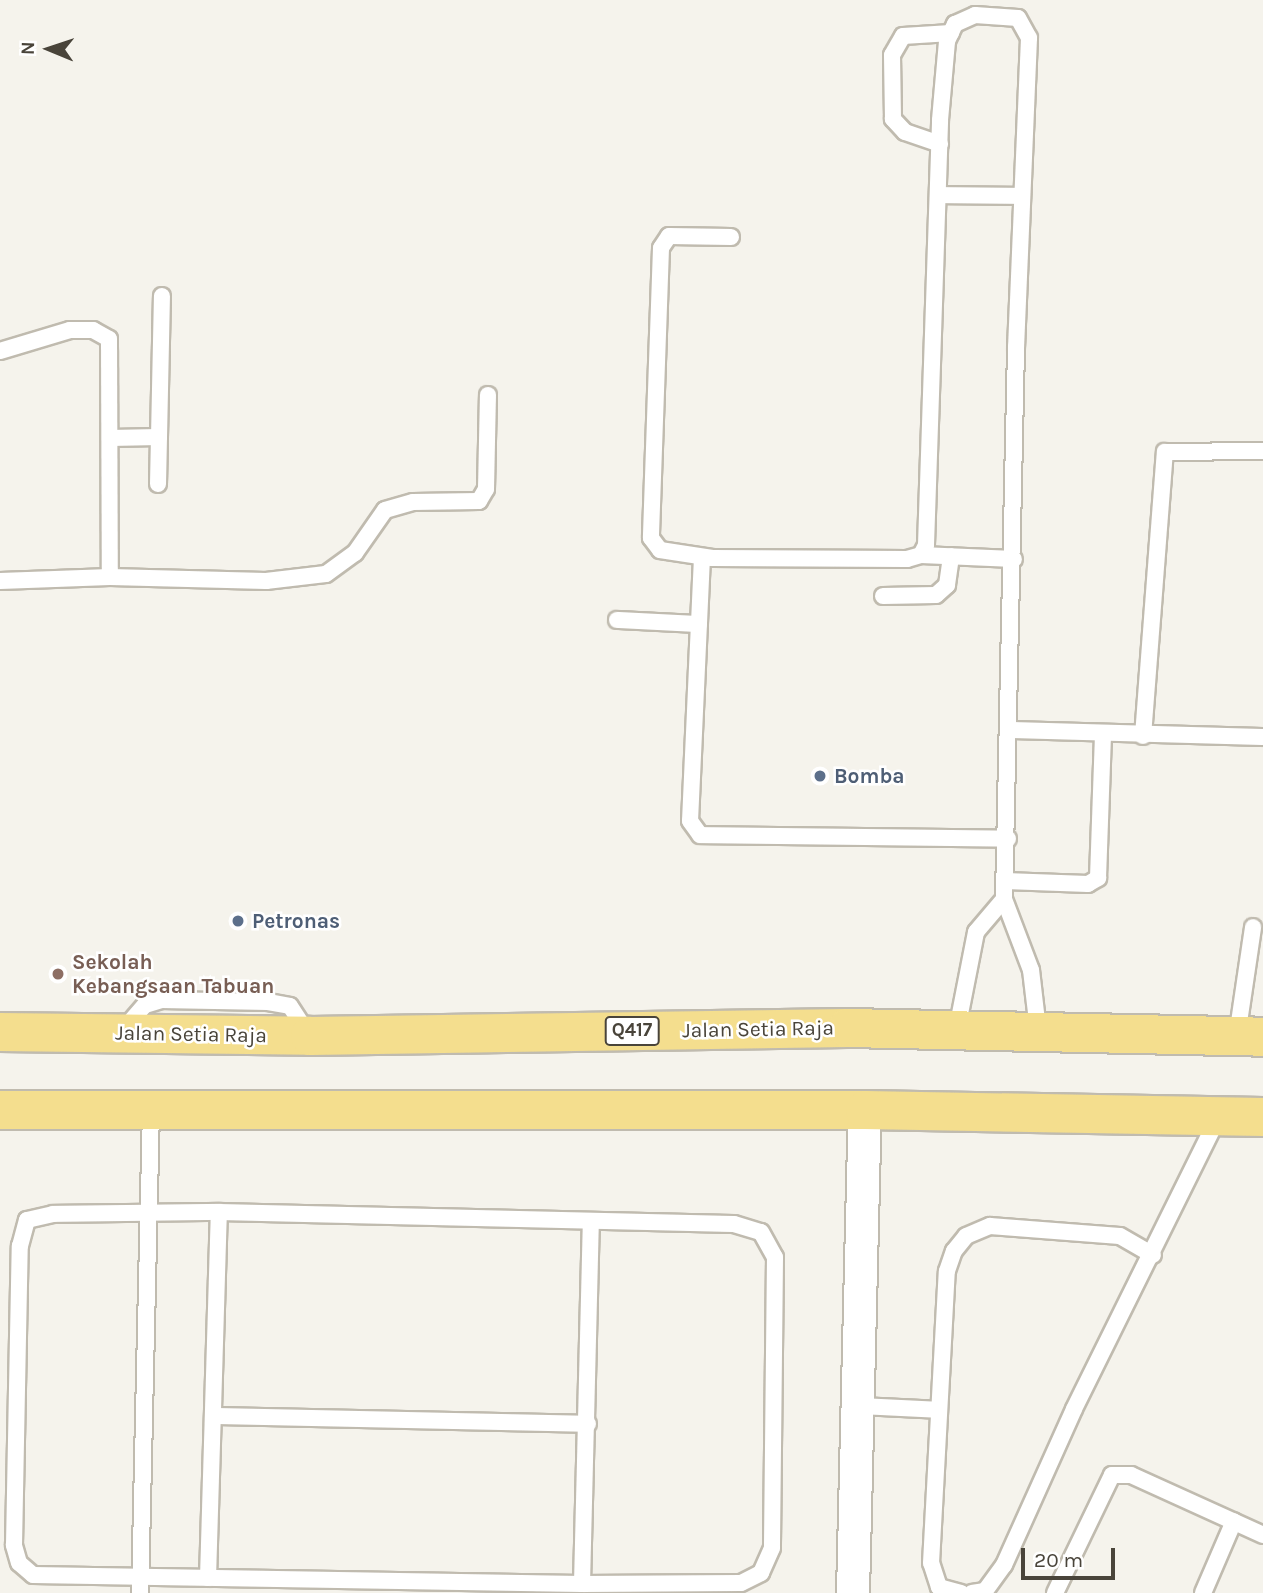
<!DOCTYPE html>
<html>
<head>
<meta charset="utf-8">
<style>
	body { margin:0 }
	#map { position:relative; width:1263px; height:1593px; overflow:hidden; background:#f5f3ec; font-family:Karla,sans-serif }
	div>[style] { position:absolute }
	.roads { filter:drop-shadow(2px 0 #c0bbaf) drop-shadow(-2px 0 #c0bbaf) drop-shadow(0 2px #c0bbaf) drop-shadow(0 -2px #c0bbaf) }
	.service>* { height:16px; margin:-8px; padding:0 8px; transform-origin:8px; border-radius:8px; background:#fff }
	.minor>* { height:32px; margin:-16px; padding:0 16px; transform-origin:16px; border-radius:16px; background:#fff }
	.trunk>* { height:38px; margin:-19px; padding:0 19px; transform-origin:19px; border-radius:19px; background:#f4de8e }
	.dots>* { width:19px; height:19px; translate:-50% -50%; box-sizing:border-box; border:4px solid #fff; border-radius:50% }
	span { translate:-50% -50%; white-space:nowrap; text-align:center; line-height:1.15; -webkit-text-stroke:5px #fff; paint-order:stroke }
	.shield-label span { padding:2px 5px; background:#fff; border:2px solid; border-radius:5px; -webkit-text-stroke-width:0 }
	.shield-label { font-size:19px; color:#49443a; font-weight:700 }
	.service-label { font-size:21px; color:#4e5e75; font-weight:700 }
	.left { translate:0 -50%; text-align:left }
	.education-label { font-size:21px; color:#785e54; font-weight:700 }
	.street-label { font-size:21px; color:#49443a }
	.north { position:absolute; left:14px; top:14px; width:70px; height:70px; -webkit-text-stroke:5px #fff; paint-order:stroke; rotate:272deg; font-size:19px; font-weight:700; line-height:28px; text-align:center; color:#49443a }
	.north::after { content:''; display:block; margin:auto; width:24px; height:32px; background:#49443a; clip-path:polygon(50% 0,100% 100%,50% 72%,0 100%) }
	.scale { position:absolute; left:1021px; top:1548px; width:94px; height:32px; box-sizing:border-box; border:4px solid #49443a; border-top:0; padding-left:9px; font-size:21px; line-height:24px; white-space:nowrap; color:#49443a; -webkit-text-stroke:5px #fff; paint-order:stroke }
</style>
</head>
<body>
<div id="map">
	<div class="roads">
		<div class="service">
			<div style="left:940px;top:144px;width:37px;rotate:-161deg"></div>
			<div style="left:905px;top:132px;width:18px;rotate:-133deg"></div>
			<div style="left:893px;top:119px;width:64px;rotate:-90.9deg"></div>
			<div style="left:892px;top:55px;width:22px;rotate:-60deg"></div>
			<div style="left:903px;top:36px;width:48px;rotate:-3.6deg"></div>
			<div style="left:938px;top:195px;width:84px;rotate:0.7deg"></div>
			<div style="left:731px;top:237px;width:62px;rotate:-179.1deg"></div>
			<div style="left:669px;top:236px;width:14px;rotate:124deg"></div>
			<div style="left:661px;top:248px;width:290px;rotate:92deg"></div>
			<div style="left:651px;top:538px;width:15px;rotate:53deg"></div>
			<div style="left:660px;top:550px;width:53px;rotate:8.7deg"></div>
			<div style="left:712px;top:558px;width:195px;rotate:0.3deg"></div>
			<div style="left:907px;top:559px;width:15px;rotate:-16deg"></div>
			<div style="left:921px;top:555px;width:11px;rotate:-63deg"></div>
			<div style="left:926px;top:545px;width:425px;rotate:-88.1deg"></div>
			<div style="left:940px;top:120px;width:79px;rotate:-84.9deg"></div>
			<div style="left:947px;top:41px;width:19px;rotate:-65deg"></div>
			<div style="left:955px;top:24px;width:22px;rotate:-24deg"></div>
			<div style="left:975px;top:15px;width:43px;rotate:4deg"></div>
			<div style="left:1018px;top:18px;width:23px;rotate:61deg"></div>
			<div style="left:1029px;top:38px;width:309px;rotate:92.4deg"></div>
			<div style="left:1016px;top:347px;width:552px;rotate:91.25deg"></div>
			<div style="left:1004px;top:899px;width:76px;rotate:69.2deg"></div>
			<div style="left:1031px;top:970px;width:60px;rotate:83.3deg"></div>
			<div style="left:0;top:351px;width:73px;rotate:-16.7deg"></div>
			<div style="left:70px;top:330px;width:23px"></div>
			<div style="left:93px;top:330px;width:18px;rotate:29deg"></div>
			<div style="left:109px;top:339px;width:238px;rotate:89.8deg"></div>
			<div style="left:110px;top:438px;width:49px;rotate:-1.2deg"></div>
			<div style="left:159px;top:437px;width:141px;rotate:-88.8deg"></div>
			<div style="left:158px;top:484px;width:47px;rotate:-88.8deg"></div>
			<div style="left:921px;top:555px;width:93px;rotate:2.5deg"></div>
			<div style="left:702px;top:557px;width:264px;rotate:92.6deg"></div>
			<div style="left:690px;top:821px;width:17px;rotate:54deg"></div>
			<div style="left:700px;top:835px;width:308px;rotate:0.7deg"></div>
			<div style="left:0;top:581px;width:110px;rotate:-2.1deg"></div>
			<div style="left:110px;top:577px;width:156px;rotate:1.5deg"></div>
			<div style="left:266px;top:581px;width:60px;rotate:-6.7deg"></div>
			<div style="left:326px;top:574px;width:36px;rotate:-36deg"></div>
			<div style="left:355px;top:553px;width:52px;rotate:-55.1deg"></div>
			<div style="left:385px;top:510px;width:29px;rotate:-16deg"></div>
			<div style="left:413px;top:502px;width:66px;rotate:-0.9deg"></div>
			<div style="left:479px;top:501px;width:14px;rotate:-60deg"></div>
			<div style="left:486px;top:489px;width:94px;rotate:-88.8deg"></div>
			<div style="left:883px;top:596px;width:53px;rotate:-1.1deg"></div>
			<div style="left:936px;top:595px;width:15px;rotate:-42deg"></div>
			<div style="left:947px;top:585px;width:29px;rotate:-82deg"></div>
			<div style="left:617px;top:620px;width:82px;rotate:2.8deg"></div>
			<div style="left:1011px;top:730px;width:252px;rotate:1.6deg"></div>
			<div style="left:1143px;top:736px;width:285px;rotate:-85.6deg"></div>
			<div style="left:1165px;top:452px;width:98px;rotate:-0.6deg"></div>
			<div style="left:1005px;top:881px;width:83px;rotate:2.1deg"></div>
			<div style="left:1088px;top:884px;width:12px;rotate:-31deg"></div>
			<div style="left:1098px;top:878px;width:143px;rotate:-88deg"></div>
			<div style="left:124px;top:1029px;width:32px;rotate:-49deg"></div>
			<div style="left:145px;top:1005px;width:17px;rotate:-17deg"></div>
			<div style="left:161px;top:1000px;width:107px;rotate:1.1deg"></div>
			<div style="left:268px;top:1002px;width:22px;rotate:10deg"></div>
			<div style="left:290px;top:1006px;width:35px;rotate:57deg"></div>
			<div style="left:957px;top:1029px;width:99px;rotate:-78.9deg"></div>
			<div style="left:976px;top:932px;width:43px;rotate:-49.7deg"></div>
			<div style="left:1237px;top:1036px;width:110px;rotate:-81.6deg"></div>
			<div style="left:219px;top:1212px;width:515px;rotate:1.33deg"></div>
			<div style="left:734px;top:1224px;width:28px;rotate:17deg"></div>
			<div style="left:761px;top:1232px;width:29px;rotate:61deg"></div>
			<div style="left:775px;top:1257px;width:291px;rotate:90.6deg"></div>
			<div style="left:772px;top:1548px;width:27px;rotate:114deg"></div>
			<div style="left:761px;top:1573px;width:22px;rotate:153deg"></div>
			<div style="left:741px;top:1583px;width:159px;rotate:179.6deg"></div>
			<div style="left:582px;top:1584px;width:549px;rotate:-179.06deg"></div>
			<div style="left:33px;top:1575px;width:18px;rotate:-139deg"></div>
			<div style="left:19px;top:1563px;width:19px;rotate:-106deg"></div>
			<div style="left:14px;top:1545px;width:299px;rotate:-88.9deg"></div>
			<div style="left:20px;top:1246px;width:27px;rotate:-75deg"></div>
			<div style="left:27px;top:1220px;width:27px;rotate:-13deg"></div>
			<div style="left:53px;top:1214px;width:166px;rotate:-0.7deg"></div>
			<div style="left:858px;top:1406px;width:81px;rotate:2.8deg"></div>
			<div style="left:213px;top:1416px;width:375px;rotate:1.2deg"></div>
			<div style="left:208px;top:1578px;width:366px;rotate:-88.3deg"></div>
			<div style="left:582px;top:1584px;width:363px;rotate:-88.6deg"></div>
			<div style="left:140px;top:1593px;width:482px;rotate:-88.7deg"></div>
			<div style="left:961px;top:1593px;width:23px;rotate:-165deg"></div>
			<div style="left:939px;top:1587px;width:25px;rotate:-108deg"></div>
			<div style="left:931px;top:1563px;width:292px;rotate:-86.9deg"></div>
			<div style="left:947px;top:1271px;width:21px;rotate:-71deg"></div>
			<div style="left:954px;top:1251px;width:19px;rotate:-51deg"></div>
			<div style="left:966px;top:1236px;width:26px;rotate:-23deg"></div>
			<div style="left:990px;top:1226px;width:130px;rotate:4.4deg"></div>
			<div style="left:1120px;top:1236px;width:38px;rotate:30deg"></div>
			<div style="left:972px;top:1593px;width:13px;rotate:-9deg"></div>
			<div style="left:985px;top:1591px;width:32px;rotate:-54deg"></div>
			<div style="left:1004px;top:1565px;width:171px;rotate:-65.8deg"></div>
			<div style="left:1074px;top:1409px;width:327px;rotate:-63.7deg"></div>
			<div style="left:1055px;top:1593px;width:131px;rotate:-64.2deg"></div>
			<div style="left:1112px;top:1475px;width:19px"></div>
			<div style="left:1131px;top:1475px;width:145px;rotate:24.4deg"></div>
			<div style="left:1203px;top:1593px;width:78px;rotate:-66.7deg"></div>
		</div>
		<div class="minor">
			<div style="left:853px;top:1593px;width:483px;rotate:-88.6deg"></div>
		</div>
		<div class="trunk">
			<div style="left:0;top:1032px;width:310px;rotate:0.7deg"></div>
			<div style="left:310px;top:1036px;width:537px;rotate:-0.85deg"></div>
			<div style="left:847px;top:1028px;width:416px;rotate:1.2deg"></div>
			<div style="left:0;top:1110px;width:865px"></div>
			<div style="left:865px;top:1110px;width:398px;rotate:1deg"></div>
		</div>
	</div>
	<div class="dots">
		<div style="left:820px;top:776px;background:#5c6f8a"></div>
		<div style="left:238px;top:921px;background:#5c6f8a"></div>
		<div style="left:58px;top:974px;background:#8d6e63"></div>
	</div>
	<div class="shield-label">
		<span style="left:632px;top:1031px">Q417</span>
	</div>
	<div class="service-label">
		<span class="left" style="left:834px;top:776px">Bomba</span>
		<span class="left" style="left:252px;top:921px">Petronas</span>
	</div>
	<div class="education-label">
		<span class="left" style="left:72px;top:974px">Sekolah<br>Kebangsaan Tabuan</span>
	</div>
	<div class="street-label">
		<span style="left:758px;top:1029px;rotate:-1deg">Jalan Setia Raja</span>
		<span style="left:191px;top:1034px;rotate:1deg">Jalan Setia Raja</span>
	</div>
	<div class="north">N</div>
	<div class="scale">20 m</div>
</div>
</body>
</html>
